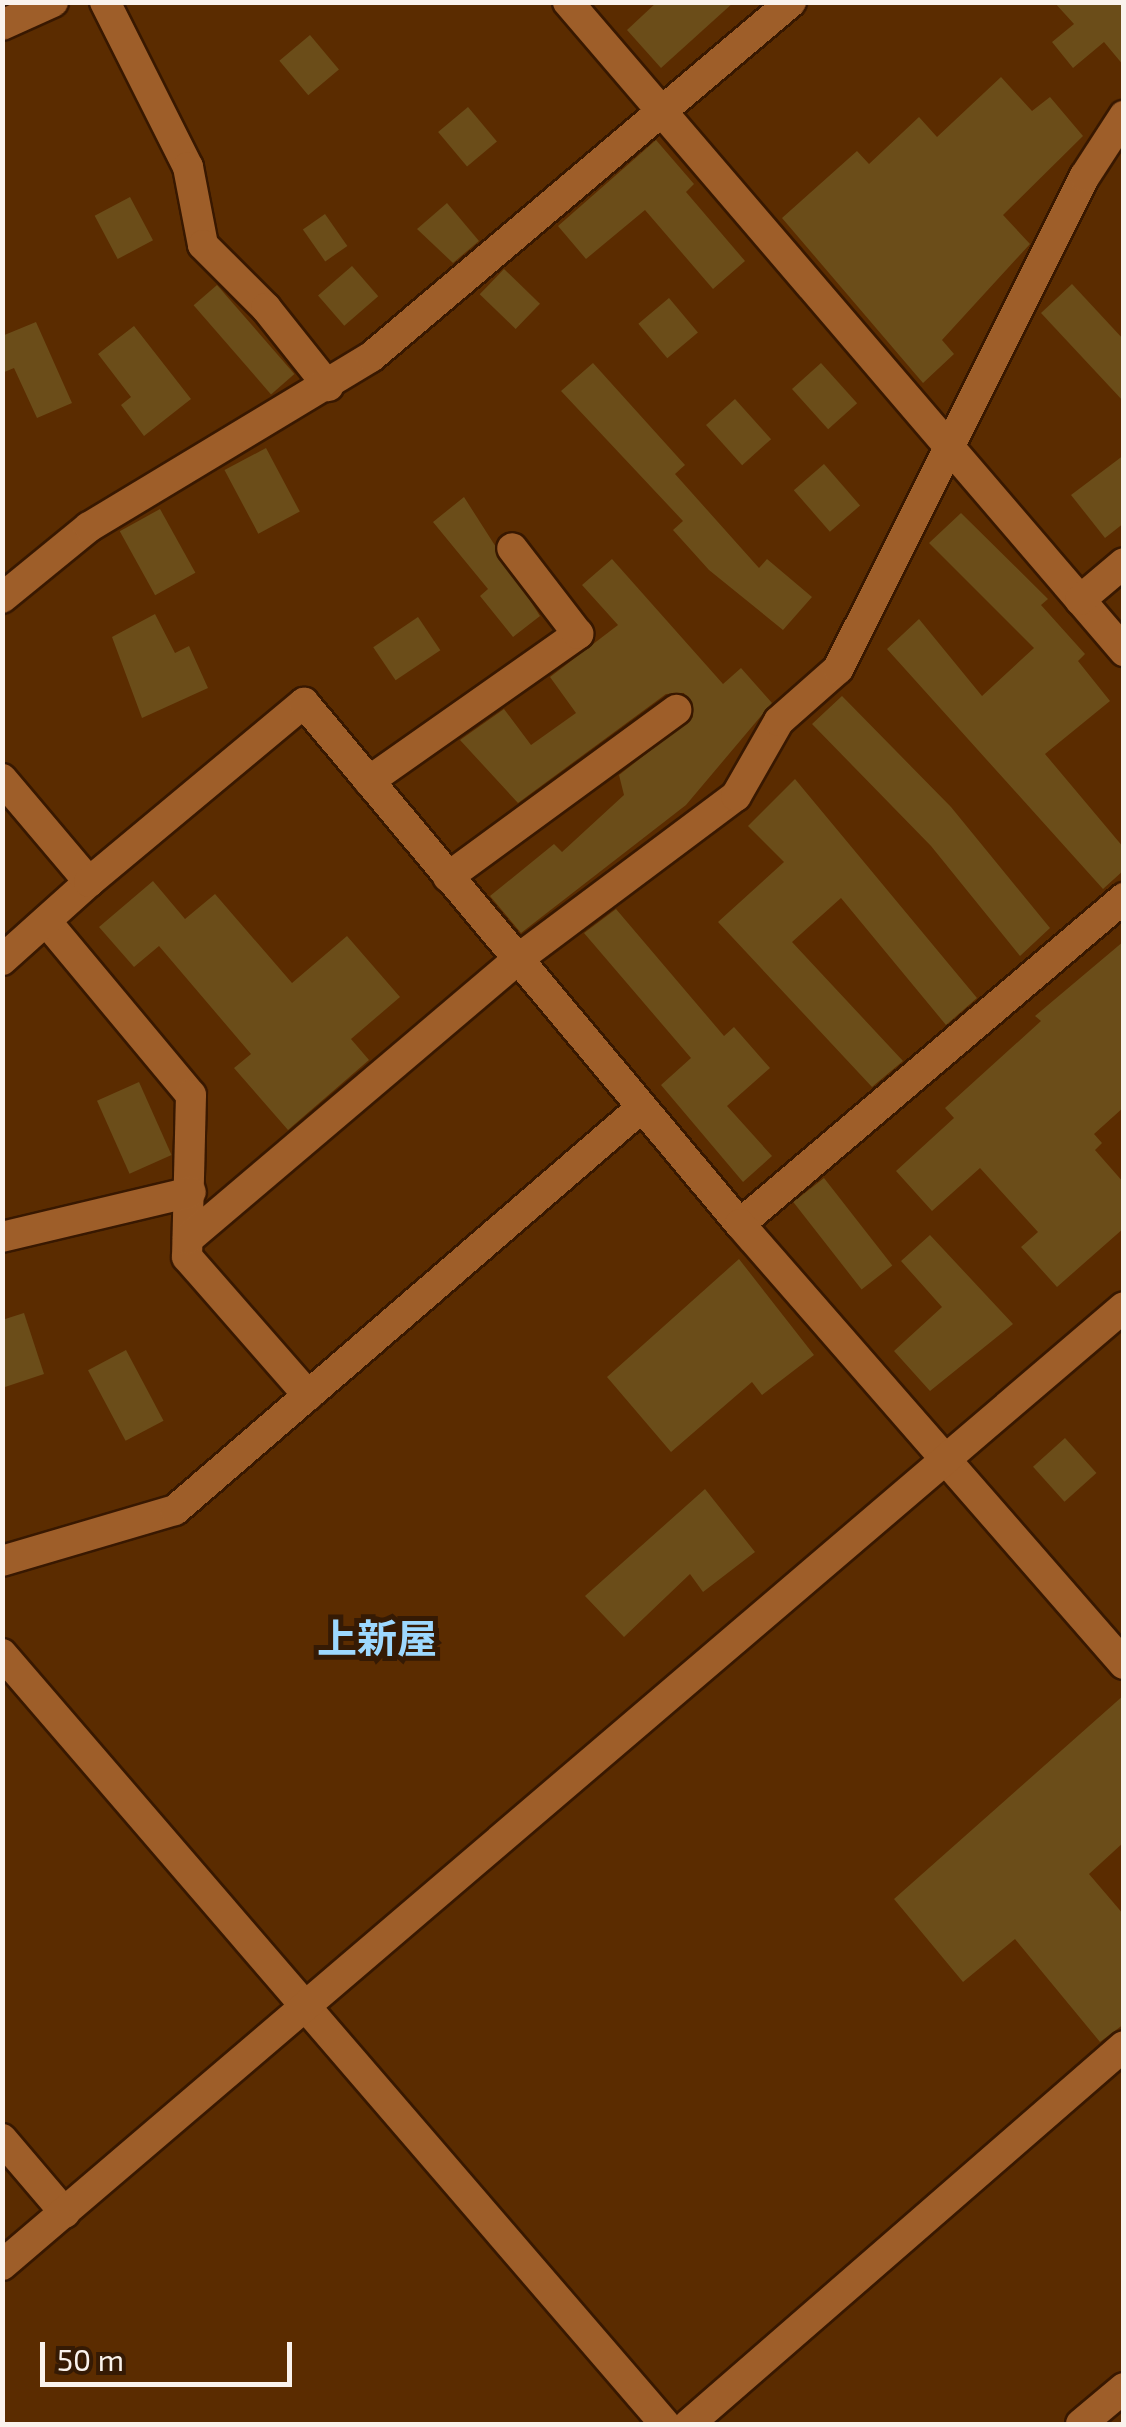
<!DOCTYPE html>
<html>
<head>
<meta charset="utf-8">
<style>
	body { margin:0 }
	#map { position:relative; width:1126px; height:2427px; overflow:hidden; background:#5b2c00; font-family:"Exo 2","Noto Sans JP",sans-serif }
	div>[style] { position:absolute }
	.building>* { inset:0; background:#6b4d19; transform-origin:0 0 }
	.roads { filter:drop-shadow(2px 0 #381800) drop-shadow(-2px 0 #381800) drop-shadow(0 2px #381800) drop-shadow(0 -2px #381800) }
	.minor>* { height:30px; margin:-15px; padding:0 15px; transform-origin:15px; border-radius:15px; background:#9e5e29 }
	.tertiary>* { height:30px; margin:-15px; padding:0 15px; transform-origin:15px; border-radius:15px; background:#9e5e29 }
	span { translate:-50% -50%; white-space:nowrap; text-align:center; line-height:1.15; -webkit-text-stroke:10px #351a04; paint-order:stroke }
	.quarter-label { font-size:40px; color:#9dd8fe; font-weight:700 }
	.frame { position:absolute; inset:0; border:5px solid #faf3ed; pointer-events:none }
	.scale { position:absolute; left:40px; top:2342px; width:252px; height:45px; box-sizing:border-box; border:5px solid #faf3ed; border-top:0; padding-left:12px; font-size:30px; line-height:35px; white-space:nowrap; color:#faf3ed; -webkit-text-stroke:8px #351a04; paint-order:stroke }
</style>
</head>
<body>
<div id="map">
	<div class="building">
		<div style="clip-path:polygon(657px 2px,734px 2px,661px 68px,627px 30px)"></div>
		<div style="clip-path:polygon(1054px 2px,1124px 2px,1124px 66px,1104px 42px,1073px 68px,1052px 42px,1074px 24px)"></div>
		<div style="left:310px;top:35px;width:45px;height:40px;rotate:50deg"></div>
		<div style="clip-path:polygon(1001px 77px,1032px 111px,1050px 97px,1083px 136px,1003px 215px,1030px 244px,942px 340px,954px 354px,923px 383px,782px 218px,857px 151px,869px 164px,919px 117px,937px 137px)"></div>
		<div style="left:468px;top:107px;width:45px;height:39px;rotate:50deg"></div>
		<div style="clip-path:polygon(656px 140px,694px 184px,686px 192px,745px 261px,713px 289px,645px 210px,586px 259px,558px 226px)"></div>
		<div style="left:130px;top:197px;width:49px;height:40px;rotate:62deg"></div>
		<div style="clip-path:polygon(447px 203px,479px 241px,453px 263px,417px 229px)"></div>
		<div style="left:325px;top:214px;width:39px;height:27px;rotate:55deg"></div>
		<div style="left:352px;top:266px;width:40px;height:45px;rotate:49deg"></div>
		<div style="left:504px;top:269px;width:50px;height:35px;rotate:44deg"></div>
		<div style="clip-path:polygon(1072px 284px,1124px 340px,1124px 402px,1041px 313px)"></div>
		<div style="left:217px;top:285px;width:118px;height:31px;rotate:49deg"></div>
		<div style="left:669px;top:298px;width:45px;height:40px;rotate:50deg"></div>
		<div style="clip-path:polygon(36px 322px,72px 403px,37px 418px,14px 368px,2px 373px,2px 336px)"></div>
		<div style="clip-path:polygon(134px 326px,191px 399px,144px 436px,121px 405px,131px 397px,98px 354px)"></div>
		<div style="clip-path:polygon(593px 363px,685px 465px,675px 474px,759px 568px,767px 559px,812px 597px,783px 630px,709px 570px,673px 530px,683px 521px,561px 391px)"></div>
		<div style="left:821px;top:363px;width:54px;height:39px;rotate:48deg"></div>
		<div style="left:735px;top:399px;width:54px;height:39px;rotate:48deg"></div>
		<div style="left:266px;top:448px;width:72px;height:47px;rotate:62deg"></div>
		<div style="clip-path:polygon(1124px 455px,1124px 523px,1105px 538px,1071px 495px)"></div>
		<div style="left:824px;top:464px;width:55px;height:40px;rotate:49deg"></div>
		<div style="clip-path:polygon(464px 497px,540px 616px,513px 637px,480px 596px,488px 589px,433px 522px)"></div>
		<div style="left:160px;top:509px;width:73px;height:46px;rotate:61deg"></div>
		<div style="clip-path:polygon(961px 513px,1048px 599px,1041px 605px,1085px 654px,1078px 661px,1110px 701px,1045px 754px,1124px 848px,1124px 870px,1103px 889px,887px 649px,919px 619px,982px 696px,1034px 648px,929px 543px)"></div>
		<div style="clip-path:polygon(612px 559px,723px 684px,741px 668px,772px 703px,686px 805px,521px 933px,490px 896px,554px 844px,562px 852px,624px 795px,619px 775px,693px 717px,684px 693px,666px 694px,518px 803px,460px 740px,504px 709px,531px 745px,576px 713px,550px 677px,618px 625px,582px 585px)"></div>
		<div style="clip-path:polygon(155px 614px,175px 653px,189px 646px,208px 688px,142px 718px,112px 637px)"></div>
		<div style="left:418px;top:617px;width:40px;height:54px;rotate:56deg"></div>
		<div style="clip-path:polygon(842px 696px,951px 807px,1050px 928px,1020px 956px,931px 846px,812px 724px)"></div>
		<div style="clip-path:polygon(795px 779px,977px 998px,946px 1025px,841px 898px,792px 942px,903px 1061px,872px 1087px,718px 922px,784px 862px,748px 826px)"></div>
		<div style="clip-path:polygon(153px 881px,185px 919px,215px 894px,292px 983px,347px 936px,400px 997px,351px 1039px,369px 1060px,288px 1130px,234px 1068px,251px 1054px,159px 946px,134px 967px,99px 927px)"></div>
		<div style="clip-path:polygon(616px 909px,724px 1036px,734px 1027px,770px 1068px,727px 1106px,772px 1156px,743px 1182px,661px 1085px,691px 1058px,584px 933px)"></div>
		<div style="clip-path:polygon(1124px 941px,1124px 1107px,1094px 1134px,1102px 1143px,1095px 1150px,1124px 1183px,1124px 1228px,1057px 1287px,1021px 1247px,1038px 1232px,980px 1168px,932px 1211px,896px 1171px,954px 1118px,945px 1108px,1041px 1021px,1035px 1016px)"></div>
		<div style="left:139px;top:1082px;width:80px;height:46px;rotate:66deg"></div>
		<div style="left:824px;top:1178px;width:111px;height:39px;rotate:52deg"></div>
		<div style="clip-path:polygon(930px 1235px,1013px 1324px,930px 1391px,894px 1351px,942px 1307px,901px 1261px)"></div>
		<div style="clip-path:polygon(739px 1259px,814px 1355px,762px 1395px,752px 1382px,671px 1452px,607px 1377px)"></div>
		<div style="clip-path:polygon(24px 1313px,44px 1374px,2px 1388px,2px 1320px)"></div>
		<div style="left:126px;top:1350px;width:80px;height:43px;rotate:62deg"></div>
		<div style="left:1065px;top:1438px;width:47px;height:43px;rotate:48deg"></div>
		<div style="clip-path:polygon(705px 1489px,755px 1552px,703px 1592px,690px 1574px,624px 1637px,585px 1596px)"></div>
		<div style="clip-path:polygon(1124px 1695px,1124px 1842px,1089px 1874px,1124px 1915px,1124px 2024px,1100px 2042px,1015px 1939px,963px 1982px,894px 1899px)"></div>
	</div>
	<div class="roads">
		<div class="minor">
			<div style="left:105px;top:2px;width:185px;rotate:63.3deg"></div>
			<div style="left:188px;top:167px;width:79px;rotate:79.1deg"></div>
			<div style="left:203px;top:245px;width:89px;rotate:45deg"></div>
			<div style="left:266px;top:308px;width:100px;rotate:51.5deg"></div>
			<div style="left:568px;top:2px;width:855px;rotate:49.41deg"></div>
			<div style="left:2px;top:25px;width:56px;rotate:-24.3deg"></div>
			<div style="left:2px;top:598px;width:112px;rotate:-39.2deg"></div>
			<div style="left:89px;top:527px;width:329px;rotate:-31.1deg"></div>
			<div style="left:371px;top:357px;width:550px;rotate:-40.21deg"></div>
			<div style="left:1080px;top:600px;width:57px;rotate:-40.1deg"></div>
			<div style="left:369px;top:781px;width:256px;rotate:-35.1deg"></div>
			<div style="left:578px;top:634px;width:108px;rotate:-127.5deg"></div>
			<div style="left:448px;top:877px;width:283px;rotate:-36.2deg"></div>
			<div style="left:46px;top:921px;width:226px;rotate:50.2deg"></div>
			<div style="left:191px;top:1095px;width:162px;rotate:91.4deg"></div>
			<div style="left:187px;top:1257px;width:184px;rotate:48.8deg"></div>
			<div style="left:2px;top:960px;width:117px;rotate:-41.9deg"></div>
			<div style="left:740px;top:1224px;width:504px;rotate:-40.33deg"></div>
			<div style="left:2px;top:1237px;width:194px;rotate:-13.4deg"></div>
			<div style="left:188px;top:1239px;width:433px;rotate:-40.3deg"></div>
			<div style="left:518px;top:959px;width:272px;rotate:-36.8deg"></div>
			<div style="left:736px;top:796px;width:86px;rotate:-60.2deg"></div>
			<div style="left:779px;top:721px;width:79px;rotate:-41.4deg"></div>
			<div style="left:838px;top:669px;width:551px;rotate:-63.39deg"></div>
			<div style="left:1085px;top:176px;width:72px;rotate:-57deg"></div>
			<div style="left:2px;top:1561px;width:180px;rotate:-16.4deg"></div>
			<div style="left:175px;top:1510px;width:615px;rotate:-40.78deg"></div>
			<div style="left:2px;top:1654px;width:1016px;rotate:49.27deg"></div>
			<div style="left:2px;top:2139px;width:97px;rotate:49.6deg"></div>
			<div style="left:689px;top:2424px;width:576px;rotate:-40.99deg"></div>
			<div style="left:1081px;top:2424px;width:56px;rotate:-39.9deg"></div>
		</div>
		<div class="tertiary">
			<div style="left:2px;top:779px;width:135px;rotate:49.8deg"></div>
			<div style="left:89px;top:882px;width:280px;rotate:-39.8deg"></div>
			<div style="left:304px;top:703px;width:679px;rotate:50.08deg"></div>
			<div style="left:740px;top:1224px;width:584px;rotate:48.89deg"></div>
			<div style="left:2px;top:2265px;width:1475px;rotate:-40.49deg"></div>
		</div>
	</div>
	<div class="quarter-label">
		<span style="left:377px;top:1637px">上新屋</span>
	</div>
	<div class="frame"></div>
	<div class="scale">50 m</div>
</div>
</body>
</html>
